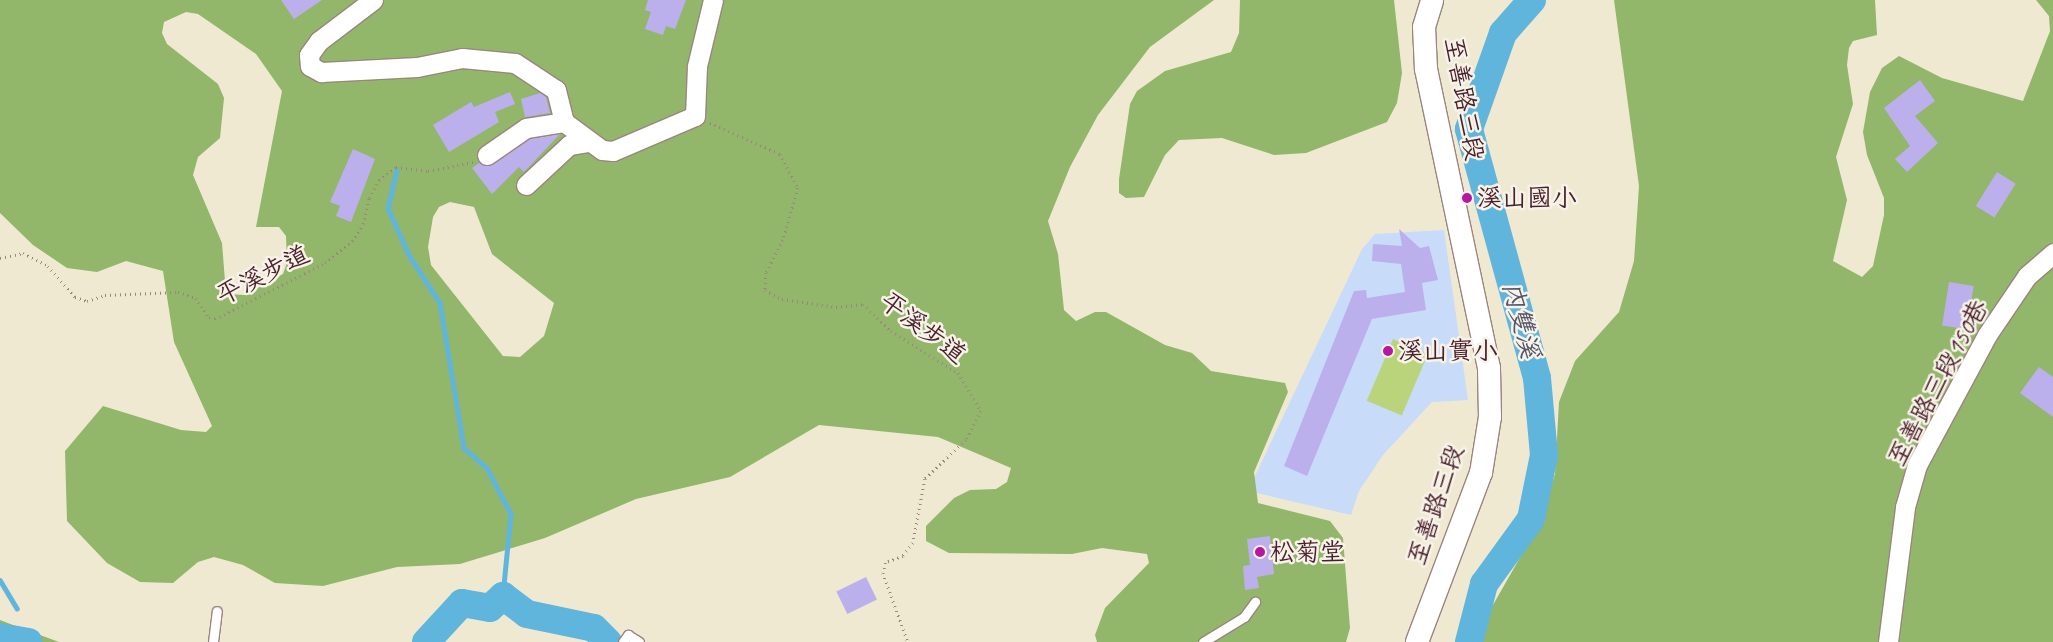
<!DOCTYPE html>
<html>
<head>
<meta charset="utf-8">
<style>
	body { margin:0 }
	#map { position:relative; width:2053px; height:642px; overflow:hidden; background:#efe9d2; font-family:Caveat,"LXGW WenKai TC",sans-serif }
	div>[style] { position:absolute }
	.built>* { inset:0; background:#c8dcf9 }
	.green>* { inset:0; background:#b9d47a; transform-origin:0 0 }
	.forest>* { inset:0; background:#92b66a }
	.stream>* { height:4.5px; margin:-2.25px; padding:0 2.25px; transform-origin:2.25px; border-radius:2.25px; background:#60b5dc }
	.river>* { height:28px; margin:-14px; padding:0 14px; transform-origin:14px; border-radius:14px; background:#60b5dc }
	.building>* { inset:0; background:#bcb0ec; transform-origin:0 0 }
	.path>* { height:2.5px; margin-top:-1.25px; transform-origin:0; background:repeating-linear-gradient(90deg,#9c847e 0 1px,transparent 0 5px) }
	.roads { filter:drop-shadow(1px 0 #9c847e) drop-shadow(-1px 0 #9c847e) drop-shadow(0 1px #9c847e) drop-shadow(0 -1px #9c847e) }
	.service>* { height:9px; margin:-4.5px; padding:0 4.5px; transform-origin:4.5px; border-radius:4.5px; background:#fff }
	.minor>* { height:19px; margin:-9.5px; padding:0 9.5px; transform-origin:9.5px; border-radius:9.5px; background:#fff }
	.tertiary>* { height:22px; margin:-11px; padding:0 11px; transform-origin:11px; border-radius:11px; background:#fff }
	.dots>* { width:14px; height:14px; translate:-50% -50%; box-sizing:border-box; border:2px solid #f7f3e8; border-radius:50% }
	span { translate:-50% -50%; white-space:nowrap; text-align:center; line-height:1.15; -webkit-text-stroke:5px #f7f3e8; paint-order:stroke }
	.street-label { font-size:25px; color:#4a1f2b }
	.poi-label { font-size:25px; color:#4a1f2b }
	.left { translate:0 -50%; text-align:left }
	.water-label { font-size:26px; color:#525469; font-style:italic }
</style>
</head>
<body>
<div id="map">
	<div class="built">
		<div style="clip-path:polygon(1444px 230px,1468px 400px,1432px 402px,1383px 455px,1359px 491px,1351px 515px,1248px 491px,1362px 249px,1375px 234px)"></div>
	</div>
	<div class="green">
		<div style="left:1393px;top:339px;width:38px;height:67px;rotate:23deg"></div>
	</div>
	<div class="forest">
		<div style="clip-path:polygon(evenodd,0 0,1214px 0,1150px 47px,1098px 115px,1070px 167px,1048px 221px,1058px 254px,1064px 310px,1076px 321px,1095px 312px,1106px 312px,1165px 345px,1192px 353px,1211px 371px,1285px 383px,1288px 392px,1254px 472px,1258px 503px,1330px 521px,1343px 538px,1350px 628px,1346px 642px,1097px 642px,1095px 635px,1105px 608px,1149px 563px,1147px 554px,1102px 548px,1072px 554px,949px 553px,926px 541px,926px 526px,954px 498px,970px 490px,996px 489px,1007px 482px,1011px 468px,938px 437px,819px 425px,730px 477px,636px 499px,545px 538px,460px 564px,397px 567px,323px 586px,275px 583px,243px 565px,214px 557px,198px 562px,173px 583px,140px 582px,107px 563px,67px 521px,65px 451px,103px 406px,181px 430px,206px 432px,212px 426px,174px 342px,163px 271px,126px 261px,97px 272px,67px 268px,33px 245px,0 213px,0 0,186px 12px,198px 14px,256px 54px,282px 91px,256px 227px,279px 227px,286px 236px,287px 263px,283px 274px,245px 295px,226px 294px,222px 243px,193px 175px,198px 157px,220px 138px,224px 98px,218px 84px,167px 44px,162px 33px,164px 22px,186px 12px,0 0,450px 202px,474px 207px,492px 254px,554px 303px,544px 336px,520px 357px,503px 356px,431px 265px,428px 247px,433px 217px,439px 207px,450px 202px)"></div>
		<div style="clip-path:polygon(1240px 0,1394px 0,1402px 73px,1397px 103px,1387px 122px,1306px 153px,1274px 155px,1222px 138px,1179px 140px,1165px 155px,1144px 197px,1126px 198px,1119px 193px,1119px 179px,1130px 104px,1137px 91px,1165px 71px,1231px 52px,1239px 33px)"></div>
		<div style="clip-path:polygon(1614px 0,1875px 0,1877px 35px,1853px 41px,1849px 48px,1847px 65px,1853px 104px,1836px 157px,1847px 200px,1833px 261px,1862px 277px,1873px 266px,1884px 215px,1884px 198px,1867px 155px,1863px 132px,1870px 92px,1882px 68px,1899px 56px,1942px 78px,2023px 101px,2050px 31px,2049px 16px,2036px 0,2053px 0,2053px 642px,1480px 642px,1485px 619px,1538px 526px,1555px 474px,1559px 402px,1575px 361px,1619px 312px,1634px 261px,1639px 186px)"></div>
		<div style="clip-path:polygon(0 620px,13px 625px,59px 642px,0 642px)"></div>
	</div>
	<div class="stream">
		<div style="left:397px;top:170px;width:39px;rotate:103deg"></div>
		<div style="left:388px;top:208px;width:51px;rotate:65.9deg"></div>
		<div style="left:409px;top:255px;width:57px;rotate:57.1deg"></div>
		<div style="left:440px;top:303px;width:147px;rotate:80.6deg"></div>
		<div style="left:464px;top:448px;width:30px;rotate:41deg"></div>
		<div style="left:487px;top:468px;width:52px;rotate:62.4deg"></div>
		<div style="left:511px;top:514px;width:82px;rotate:95.6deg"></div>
		<div style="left:0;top:580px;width:33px;rotate:59deg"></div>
	</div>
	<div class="river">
		<div style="left:0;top:637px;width:29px;rotate:10deg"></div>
		<div style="left:426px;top:642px;width:53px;rotate:-47.3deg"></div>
		<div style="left:462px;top:603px;width:28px;rotate:10deg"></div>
		<div style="left:490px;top:608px;width:18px;rotate:-43deg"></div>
		<div style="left:503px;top:596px;width:30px;rotate:37deg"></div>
		<div style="left:527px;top:614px;width:68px;rotate:11.8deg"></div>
		<div style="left:594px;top:628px;width:20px;rotate:45deg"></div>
		<div style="left:1469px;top:642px;width:60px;rotate:-75.5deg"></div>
		<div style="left:1484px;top:584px;width:80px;rotate:-54.1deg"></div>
		<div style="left:1531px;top:519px;width:65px;rotate:-78.5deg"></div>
		<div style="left:1544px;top:455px;width:77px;rotate:-95.2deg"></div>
		<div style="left:1537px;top:378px;width:258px;rotate:-105.3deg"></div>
		<div style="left:1469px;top:129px;width:102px;rotate:-70.5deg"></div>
		<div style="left:1503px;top:33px;width:44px;rotate:-48.7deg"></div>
	</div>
	<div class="building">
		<div style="clip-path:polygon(281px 0,322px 0,294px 19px)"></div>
		<div style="clip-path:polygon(648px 0,686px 0,675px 29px,666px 26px,663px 35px,645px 29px,651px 12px,645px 10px)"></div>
		<div style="clip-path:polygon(1920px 80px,1935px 101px,1915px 116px,1938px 143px,1907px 172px,1895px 159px,1910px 146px,1884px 108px)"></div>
		<div style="clip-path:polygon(510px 92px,515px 104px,495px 112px,499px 122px,449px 152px,433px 125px,471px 102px,474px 107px)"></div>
		<div style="clip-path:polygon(540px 93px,546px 97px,550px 113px,525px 117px,521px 99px)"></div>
		<div style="clip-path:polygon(560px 134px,524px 172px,519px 167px,492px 194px,472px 168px,479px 163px,493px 164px,530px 139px)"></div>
		<div style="clip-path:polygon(353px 149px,375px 159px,351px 222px,336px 216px,340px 206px,330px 202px)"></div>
		<div style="left:1997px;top:172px;width:22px;height:40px;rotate:32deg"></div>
		<div style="clip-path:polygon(1399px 229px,1420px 248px,1429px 246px,1438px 280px,1422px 283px,1426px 310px,1372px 319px,1307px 476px,1284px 466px,1354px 291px,1366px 290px,1367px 298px,1405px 292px,1401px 264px,1372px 261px,1373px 244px,1402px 246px)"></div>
		<div style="left:1949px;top:282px;width:25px;height:44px;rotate:9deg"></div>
		<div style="clip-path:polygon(2039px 367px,2053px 377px,2053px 417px,2020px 393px)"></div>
		<div style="clip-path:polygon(1270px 536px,1274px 574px,1257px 577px,1259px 588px,1245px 590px,1243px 566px,1250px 565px,1247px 539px)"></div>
		<div style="left:866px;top:577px;width:25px;height:33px;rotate:64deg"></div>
	</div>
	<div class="path">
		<div style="left:710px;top:123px;width:77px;rotate:23.9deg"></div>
		<div style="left:780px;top:154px;width:38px;rotate:62deg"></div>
		<div style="left:798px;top:188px;width:54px;rotate:106.1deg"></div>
		<div style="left:783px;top:240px;width:37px;rotate:117deg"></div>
		<div style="left:766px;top:273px;width:17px;rotate:93deg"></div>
		<div style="left:765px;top:290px;width:19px;rotate:28deg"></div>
		<div style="left:782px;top:299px;width:55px;rotate:8.4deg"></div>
		<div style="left:836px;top:307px;width:27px;rotate:-6deg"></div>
		<div style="left:863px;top:304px;width:39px;rotate:44deg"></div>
		<div style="left:891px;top:331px;width:79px;rotate:32.1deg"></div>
		<div style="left:958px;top:373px;width:44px;rotate:58.8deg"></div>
		<div style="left:981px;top:411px;width:33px;rotate:117deg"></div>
		<div style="left:966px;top:440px;width:57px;rotate:136.4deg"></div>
		<div style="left:925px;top:479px;width:65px;rotate:100.6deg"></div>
		<div style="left:913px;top:543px;width:16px;rotate:128deg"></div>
		<div style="left:903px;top:556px;width:18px;rotate:158deg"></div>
		<div style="left:886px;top:563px;width:10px;rotate:107deg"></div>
		<div style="left:883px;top:573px;width:73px;rotate:70.1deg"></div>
		<div style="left:0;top:258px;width:24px;rotate:-12deg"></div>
		<div style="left:23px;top:253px;width:28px;rotate:27deg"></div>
		<div style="left:48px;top:266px;width:41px;rotate:48.9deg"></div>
		<div style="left:75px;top:297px;width:13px;rotate:18deg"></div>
		<div style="left:87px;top:301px;width:19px;rotate:-18deg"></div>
		<div style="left:105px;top:295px;width:73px;rotate:-2.4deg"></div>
		<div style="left:178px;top:292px;width:19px;rotate:18deg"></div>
		<div style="left:196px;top:298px;width:23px;rotate:56deg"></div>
		<div style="left:209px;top:317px;width:6px;rotate:18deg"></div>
		<div style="left:215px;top:319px;width:123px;rotate:-27deg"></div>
		<div style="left:325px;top:263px;width:35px;rotate:-39deg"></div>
		<div style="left:352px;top:241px;width:20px;rotate:-57deg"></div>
		<div style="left:363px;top:224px;width:27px;rotate:-77deg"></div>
		<div style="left:369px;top:198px;width:21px;rotate:-61deg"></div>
		<div style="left:379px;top:180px;width:21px;rotate:-37deg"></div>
		<div style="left:396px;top:167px;width:32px;rotate:7deg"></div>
		<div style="left:428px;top:171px;width:46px;rotate:-11.3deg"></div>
	</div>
	<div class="roads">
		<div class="service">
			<div style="left:213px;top:642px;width:31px;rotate:-83deg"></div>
			<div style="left:623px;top:642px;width:9px;rotate:-54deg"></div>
			<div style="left:628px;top:635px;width:13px;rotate:32deg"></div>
			<div style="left:1203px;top:642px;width:48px;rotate:-31.4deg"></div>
			<div style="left:1244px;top:617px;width:19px;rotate:-54deg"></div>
		</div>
		<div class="minor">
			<div style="left:373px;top:0;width:68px;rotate:142.8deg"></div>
			<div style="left:319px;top:41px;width:17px;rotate:126deg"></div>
			<div style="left:309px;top:55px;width:11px;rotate:85deg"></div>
			<div style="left:310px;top:66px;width:13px;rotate:29deg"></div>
			<div style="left:321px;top:72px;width:96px;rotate:-3deg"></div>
			<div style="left:417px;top:67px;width:46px;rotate:-11.3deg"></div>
			<div style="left:462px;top:58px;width:53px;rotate:5.4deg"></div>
			<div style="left:515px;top:63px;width:49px;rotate:33.4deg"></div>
			<div style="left:556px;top:90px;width:33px;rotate:76deg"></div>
			<div style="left:564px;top:122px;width:47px;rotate:36.4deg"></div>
			<div style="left:602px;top:150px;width:11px;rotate:5deg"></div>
			<div style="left:613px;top:151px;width:89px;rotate:-23.1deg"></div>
			<div style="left:695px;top:116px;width:50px;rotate:-87.7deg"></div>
			<div style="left:697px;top:66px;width:68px;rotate:-76.4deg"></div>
			<div style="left:487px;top:155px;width:47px;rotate:-34.7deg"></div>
			<div style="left:526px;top:128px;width:38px;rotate:-9deg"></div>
			<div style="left:526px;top:185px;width:59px;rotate:-42.9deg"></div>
			<div style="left:569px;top:145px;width:20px;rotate:-9deg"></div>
			<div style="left:1888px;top:642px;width:136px;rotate:-82.8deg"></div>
			<div style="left:1905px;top:507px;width:44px;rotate:-74.1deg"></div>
			<div style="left:1917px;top:465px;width:148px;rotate:-61.7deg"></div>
			<div style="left:1987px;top:335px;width:71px;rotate:-55.9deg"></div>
			<div style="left:2027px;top:276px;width:35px;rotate:-41deg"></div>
		</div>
		<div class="tertiary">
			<div style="left:1417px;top:642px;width:181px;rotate:-69.3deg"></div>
			<div style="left:1481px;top:473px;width:57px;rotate:-80.9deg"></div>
			<div style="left:1490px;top:417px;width:49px;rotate:-91.2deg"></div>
			<div style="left:1489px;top:368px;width:306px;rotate:-101.9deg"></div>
			<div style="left:1426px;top:69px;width:42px;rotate:-92.7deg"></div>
			<div style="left:1424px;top:27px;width:28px;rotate:-73deg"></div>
		</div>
	</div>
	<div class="dots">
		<div style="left:1467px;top:198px;background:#b5179e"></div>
		<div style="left:1388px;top:351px;background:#b5179e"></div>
		<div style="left:1260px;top:552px;background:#b5179e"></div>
	</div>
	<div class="street-label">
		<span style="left:1464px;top:99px;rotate:80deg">至善路三段</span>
		<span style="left:263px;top:275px;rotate:-27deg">平溪步道</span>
		<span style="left:923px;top:328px;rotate:37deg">平溪步道</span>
		<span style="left:1938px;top:383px;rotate:-62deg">至善路三段150巷</span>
		<span style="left:1436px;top:505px;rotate:-71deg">至善路三段</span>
	</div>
	<div class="poi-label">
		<span class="left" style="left:1477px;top:198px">溪山國小</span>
		<span class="left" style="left:1398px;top:351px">溪山實小</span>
		<span class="left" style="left:1270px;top:552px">松菊堂</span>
	</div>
	<div class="water-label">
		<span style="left:1521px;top:320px;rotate:75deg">內雙溪</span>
	</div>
</div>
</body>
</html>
